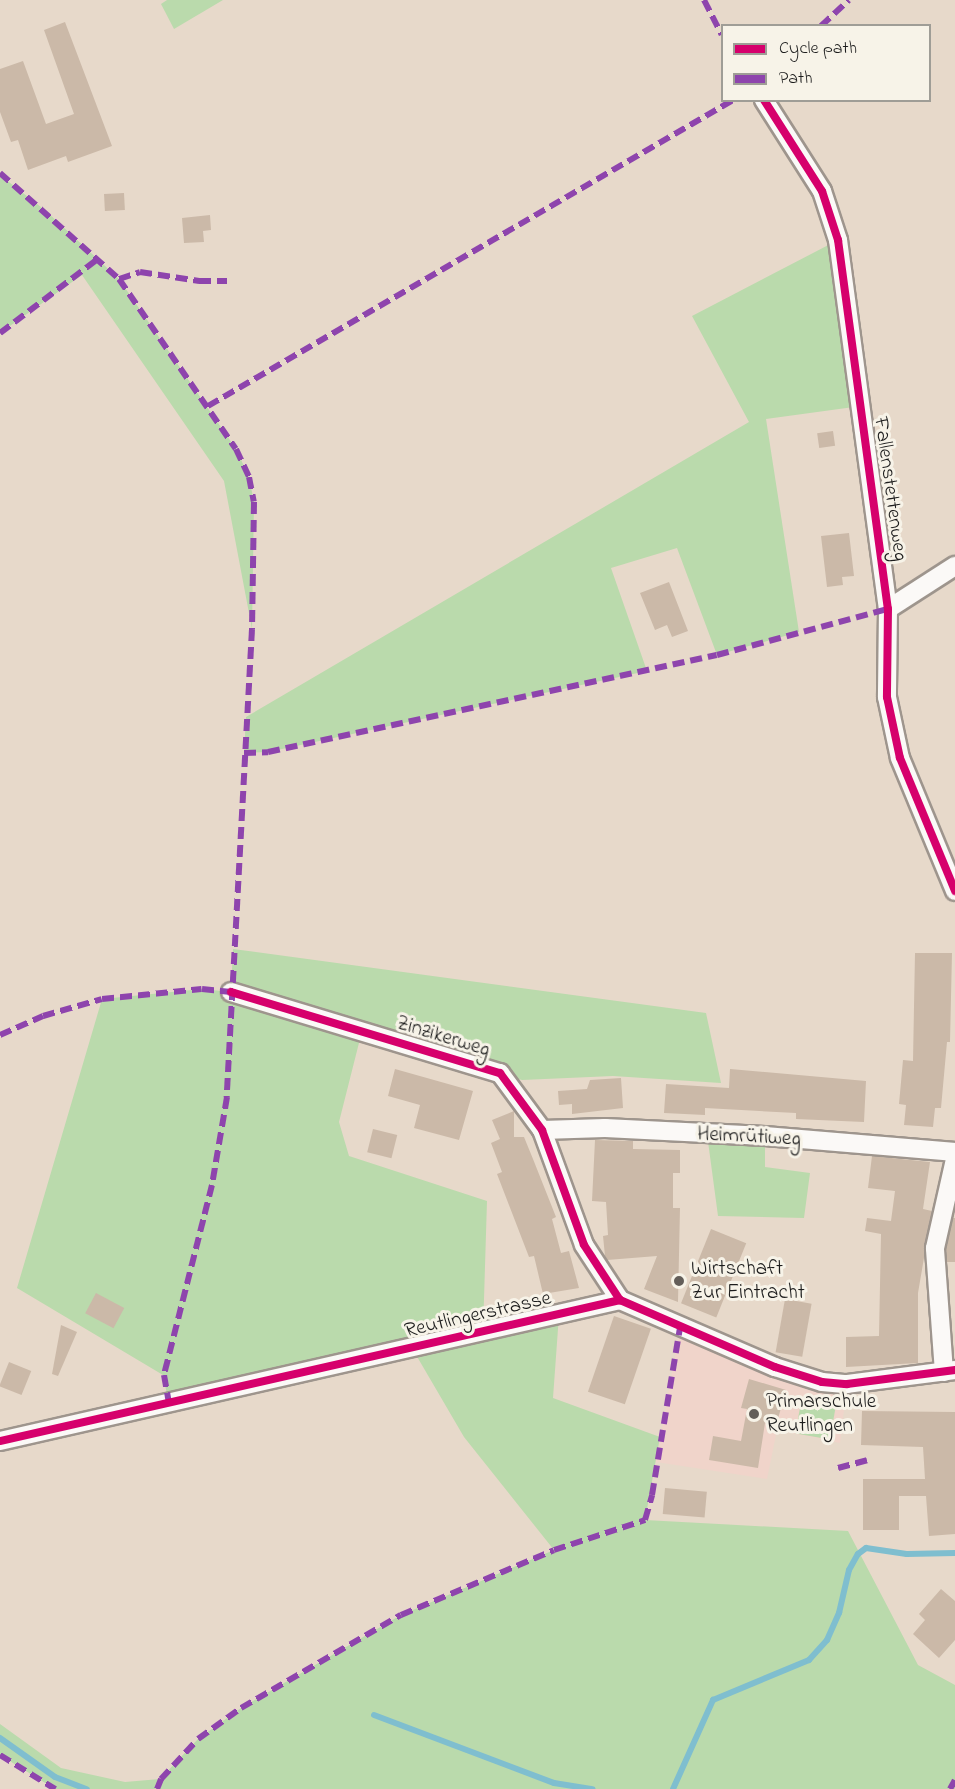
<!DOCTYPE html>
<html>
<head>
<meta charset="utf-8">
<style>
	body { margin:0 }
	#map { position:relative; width:955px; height:1789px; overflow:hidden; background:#e7d9ca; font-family:"Indie Flower",sans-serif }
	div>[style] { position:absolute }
	.built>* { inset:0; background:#f0d4ca }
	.green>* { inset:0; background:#badaac; transform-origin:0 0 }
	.stream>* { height:6px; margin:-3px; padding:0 3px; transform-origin:3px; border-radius:3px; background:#7fbecf }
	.building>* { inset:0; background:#cbb9a8; transform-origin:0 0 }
	.roads { filter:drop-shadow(2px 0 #9e958d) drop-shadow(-2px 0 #9e958d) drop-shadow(0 2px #9e958d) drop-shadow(0 -2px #9e958d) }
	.minor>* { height:18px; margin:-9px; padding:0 9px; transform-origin:9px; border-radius:9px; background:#fbf9f7 }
	.quiet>* { height:6px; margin-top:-3px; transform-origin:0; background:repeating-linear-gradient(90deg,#8e44ad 0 12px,transparent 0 18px) }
	.cycleway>* { height:8px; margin:-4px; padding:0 4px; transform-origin:4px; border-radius:4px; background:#d6006c }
	.dots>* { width:16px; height:16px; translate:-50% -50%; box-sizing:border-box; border:3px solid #f7f3e8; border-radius:50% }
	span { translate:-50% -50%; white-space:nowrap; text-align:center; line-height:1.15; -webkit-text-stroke:6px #f7f3e8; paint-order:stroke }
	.street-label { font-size:21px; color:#1c1c1c }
	.poi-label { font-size:21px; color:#1c1c1c }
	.left { translate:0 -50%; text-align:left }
	.legend { position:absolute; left:721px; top:24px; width:210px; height:78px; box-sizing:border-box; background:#f7f3e8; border:2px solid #9f9d96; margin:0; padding:8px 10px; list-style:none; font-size:18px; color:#1c1c1c }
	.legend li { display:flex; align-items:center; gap:12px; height:30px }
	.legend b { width:30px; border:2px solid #9f9d96 }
</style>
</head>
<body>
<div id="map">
	<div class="built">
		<div style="clip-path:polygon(680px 1328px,847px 1384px,840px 1443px,777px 1430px,767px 1479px,656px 1462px)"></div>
	</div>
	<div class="green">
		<div style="clip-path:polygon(167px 0,223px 0,174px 29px,161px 4px)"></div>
		<div style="clip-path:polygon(0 175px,46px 211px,119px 279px,236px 449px,249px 477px,254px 502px,252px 629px,224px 481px,82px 275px,0 333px)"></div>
		<div style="clip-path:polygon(838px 240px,861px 406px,766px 419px,799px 632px,717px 655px,677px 548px,611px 568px,647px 671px,268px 752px,244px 753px,246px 717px,749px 422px,692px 316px)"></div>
		<div style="clip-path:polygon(233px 949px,706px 1013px,721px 1083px,613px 1076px,522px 1080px,362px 1031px,339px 1122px,349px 1156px,487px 1201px,483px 1332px,559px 1315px,553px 1398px,660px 1437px,645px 1520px,848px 1531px,918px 1665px,955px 1685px,955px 1789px,55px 1789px,0 1755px,0 1724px,61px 1768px,125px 1782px,160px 1779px,198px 1739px,241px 1708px,401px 1615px,554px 1550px,464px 1437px,412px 1348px,169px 1404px,163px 1375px,17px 1288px,102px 999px,202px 989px,231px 992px)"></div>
		<div style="clip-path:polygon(707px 1134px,765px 1136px,765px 1167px,810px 1173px,804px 1218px,718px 1216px)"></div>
		<div style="left:801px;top:1402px;width:35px;height:32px;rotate:10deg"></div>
	</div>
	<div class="stream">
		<div style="left:374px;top:1715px;width:192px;rotate:20.7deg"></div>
		<div style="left:554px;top:1783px;width:39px;rotate:9deg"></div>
		<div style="left:0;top:1738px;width:67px;rotate:35.3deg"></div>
		<div style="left:55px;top:1777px;width:34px;rotate:21deg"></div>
		<div style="left:673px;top:1789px;width:98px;rotate:-65.8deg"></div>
		<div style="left:713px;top:1700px;width:104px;rotate:-22.6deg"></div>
		<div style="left:809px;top:1660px;width:27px;rotate:-48deg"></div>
		<div style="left:827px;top:1640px;width:30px;rotate:-66deg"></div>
		<div style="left:839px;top:1613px;width:44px;rotate:-76.9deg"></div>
		<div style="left:849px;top:1570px;width:18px;rotate:-61deg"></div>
		<div style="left:858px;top:1554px;width:10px;rotate:-37deg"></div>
		<div style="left:866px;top:1548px;width:41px;rotate:8.3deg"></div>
		<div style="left:907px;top:1554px;width:48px;rotate:-1.2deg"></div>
	</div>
	<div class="building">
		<div style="clip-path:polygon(65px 22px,112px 146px,68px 162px,66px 156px,28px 170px,18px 140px,11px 142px,0 112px,0 69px,23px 61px,46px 124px,74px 114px,44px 30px)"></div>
		<div style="left:124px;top:193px;width:17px;height:20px;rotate:87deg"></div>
		<div style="clip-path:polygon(210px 215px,211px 230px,203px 231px,204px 242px,184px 243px,182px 218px)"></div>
		<div style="left:833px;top:431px;width:15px;height:16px;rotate:82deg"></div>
		<div style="clip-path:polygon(849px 533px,854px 576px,842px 577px,843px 585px,827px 587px,821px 536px)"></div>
		<div style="clip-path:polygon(669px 582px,688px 631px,672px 637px,667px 625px,655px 630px,640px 593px)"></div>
		<div style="clip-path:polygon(915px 953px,952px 953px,950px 1042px,947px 1042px,941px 1108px,935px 1108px,933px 1127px,904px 1125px,906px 1105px,899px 1104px,903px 1060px,913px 1061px)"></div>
		<div style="clip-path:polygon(395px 1069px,473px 1091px,459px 1140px,414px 1128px,420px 1105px,388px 1096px)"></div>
		<div style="clip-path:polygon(730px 1069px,866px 1081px,864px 1122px,796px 1119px,796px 1113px,705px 1108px,705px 1115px,664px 1113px,666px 1084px,729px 1088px)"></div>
		<div style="clip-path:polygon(621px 1078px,623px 1108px,572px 1114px,572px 1104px,559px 1105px,558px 1091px,587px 1089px,590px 1080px)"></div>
		<div style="clip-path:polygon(514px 1111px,514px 1137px,524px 1137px,533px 1159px,556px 1217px,552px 1219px,561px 1253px,569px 1251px,579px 1288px,543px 1294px,534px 1256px,529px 1257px,497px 1174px,502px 1172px,491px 1143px,500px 1139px,492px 1120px)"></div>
		<div style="left:373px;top:1129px;width:25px;height:24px;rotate:14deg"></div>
		<div style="clip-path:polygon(595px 1140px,633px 1141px,633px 1149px,680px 1150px,680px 1173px,673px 1173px,673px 1208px,680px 1208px,678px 1302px,644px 1289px,657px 1256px,607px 1260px,605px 1256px,603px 1236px,608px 1235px,606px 1202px,592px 1201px)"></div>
		<div style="clip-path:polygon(872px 1156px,930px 1162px,923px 1209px,932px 1211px,918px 1293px,918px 1363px,846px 1367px,846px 1337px,879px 1336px,881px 1234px,865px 1231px,867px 1218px,891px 1221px,895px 1191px,868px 1188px)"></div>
		<div style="clip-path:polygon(953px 1218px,955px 1218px,955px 1262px,947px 1262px,946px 1249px)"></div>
		<div style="left:711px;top:1229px;width:38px;height:80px;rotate:22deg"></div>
		<div style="left:96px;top:1293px;width:32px;height:23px;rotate:28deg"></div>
		<div style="left:785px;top:1299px;width:27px;height:54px;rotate:10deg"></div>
		<div style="left:614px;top:1316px;width:39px;height:80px;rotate:19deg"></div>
		<div style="clip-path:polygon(61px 1325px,77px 1332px,58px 1376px,52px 1374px)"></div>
		<div style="left:9px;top:1362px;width:24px;height:26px;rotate:22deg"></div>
		<div style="clip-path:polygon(749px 1379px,786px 1390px,776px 1426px,765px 1423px,758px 1468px,709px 1460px,713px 1436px,741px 1441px,747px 1409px,741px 1408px)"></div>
		<div style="clip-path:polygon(862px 1411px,955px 1412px,955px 1534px,929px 1536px,926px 1496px,899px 1496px,899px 1530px,863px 1530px,863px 1479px,925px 1479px,923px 1447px,861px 1445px)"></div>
		<div style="left:665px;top:1488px;width:42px;height:26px;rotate:5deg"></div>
		<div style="clip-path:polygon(941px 1589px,955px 1601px,955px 1640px,939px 1658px,913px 1634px,925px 1620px,919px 1614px)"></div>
	</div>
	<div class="roads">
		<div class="minor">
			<div style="left:764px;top:100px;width:108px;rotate:57.5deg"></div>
			<div style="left:822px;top:191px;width:52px;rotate:71.9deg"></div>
			<div style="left:838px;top:240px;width:372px;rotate:82.3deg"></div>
			<div style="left:888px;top:609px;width:88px;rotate:90.7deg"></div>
			<div style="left:887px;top:697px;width:62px;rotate:78deg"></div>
			<div style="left:900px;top:758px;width:144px;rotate:67.5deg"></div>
			<div style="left:888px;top:609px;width:80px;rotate:-32.7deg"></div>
			<div style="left:231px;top:992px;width:281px;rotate:16.8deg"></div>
			<div style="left:500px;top:1073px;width:71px;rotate:53.6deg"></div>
			<div style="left:542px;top:1130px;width:122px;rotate:69.9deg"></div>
			<div style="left:584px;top:1245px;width:66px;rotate:56.8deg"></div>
			<div style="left:542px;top:1130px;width:63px;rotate:-1.8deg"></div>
			<div style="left:605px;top:1128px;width:160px;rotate:2.9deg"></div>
			<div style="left:765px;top:1136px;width:191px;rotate:4.8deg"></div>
			<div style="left:944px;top:1372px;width:124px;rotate:-94.2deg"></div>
			<div style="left:935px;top:1248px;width:91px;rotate:-77.3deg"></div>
			<div style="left:0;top:1441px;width:636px;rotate:-12.81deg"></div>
			<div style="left:620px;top:1300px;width:169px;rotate:23.4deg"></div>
			<div style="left:775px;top:1367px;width:49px;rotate:17.7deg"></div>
			<div style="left:822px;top:1382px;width:25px;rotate:5deg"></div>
			<div style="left:847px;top:1384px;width:109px;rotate:-7.4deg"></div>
		</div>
	</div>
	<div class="quiet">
		<div style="left:704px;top:0;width:39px;rotate:63deg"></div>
		<div style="left:821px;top:26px;width:38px;rotate:-43deg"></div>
		<div style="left:0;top:173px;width:159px;rotate:41.7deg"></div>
		<div style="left:119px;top:279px;width:206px;rotate:55.5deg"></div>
		<div style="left:236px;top:449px;width:31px;rotate:65deg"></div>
		<div style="left:249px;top:477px;width:25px;rotate:79deg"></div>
		<div style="left:254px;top:502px;width:127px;rotate:90.9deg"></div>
		<div style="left:252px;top:629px;width:469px;rotate:93.1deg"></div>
		<div style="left:227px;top:1097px;width:89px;rotate:99.7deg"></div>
		<div style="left:212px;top:1185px;width:196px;rotate:104.2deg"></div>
		<div style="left:164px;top:1375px;width:29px;rotate:80deg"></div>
		<div style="left:119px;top:279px;width:22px;rotate:-18deg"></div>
		<div style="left:140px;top:272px;width:60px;rotate:8.7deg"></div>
		<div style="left:199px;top:281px;width:28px"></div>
		<div style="left:0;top:333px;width:124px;rotate:-37.1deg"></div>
		<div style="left:208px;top:406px;width:608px;rotate:-30.24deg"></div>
		<div style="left:244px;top:753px;width:24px;rotate:-2deg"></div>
		<div style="left:268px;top:752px;width:459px;rotate:-12.2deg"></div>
		<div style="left:717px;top:655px;width:177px;rotate:-15.1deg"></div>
		<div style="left:0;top:1035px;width:47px;rotate:-23.8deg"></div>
		<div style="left:43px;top:1016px;width:61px;rotate:-16.1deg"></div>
		<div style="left:102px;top:999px;width:100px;rotate:-5.7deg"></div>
		<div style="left:202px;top:989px;width:29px;rotate:6deg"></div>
		<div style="left:838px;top:1468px;width:30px;rotate:-15deg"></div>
		<div style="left:0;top:1755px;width:65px;rotate:31.7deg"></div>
		<div style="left:157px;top:1789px;width:11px;rotate:-68deg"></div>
		<div style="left:161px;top:1779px;width:54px;rotate:-47.2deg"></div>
		<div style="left:198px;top:1739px;width:53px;rotate:-35.8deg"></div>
		<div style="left:241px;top:1708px;width:185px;rotate:-30.2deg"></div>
		<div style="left:401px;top:1615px;width:166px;rotate:-23deg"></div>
		<div style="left:554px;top:1550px;width:96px;rotate:-18.2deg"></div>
		<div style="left:645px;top:1520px;width:26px;rotate:-74deg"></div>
		<div style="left:652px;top:1495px;width:169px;rotate:-80.5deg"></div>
		<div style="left:950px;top:1789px;width:10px;rotate:-61deg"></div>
	</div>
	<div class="cycleway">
		<div style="left:764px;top:100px;width:108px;rotate:57.5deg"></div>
		<div style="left:822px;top:191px;width:52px;rotate:71.9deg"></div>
		<div style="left:838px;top:240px;width:372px;rotate:82.3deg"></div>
		<div style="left:888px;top:609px;width:88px;rotate:90.7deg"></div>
		<div style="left:887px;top:697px;width:62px;rotate:78deg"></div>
		<div style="left:900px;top:758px;width:144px;rotate:67.5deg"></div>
		<div style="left:231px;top:992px;width:281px;rotate:16.8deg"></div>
		<div style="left:500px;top:1073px;width:71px;rotate:53.6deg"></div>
		<div style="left:542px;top:1130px;width:122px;rotate:69.9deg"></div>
		<div style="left:584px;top:1245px;width:66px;rotate:56.8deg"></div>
		<div style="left:0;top:1441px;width:636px;rotate:-12.81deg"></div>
		<div style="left:620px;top:1300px;width:169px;rotate:23.4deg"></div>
		<div style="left:775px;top:1367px;width:49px;rotate:17.7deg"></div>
		<div style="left:822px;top:1382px;width:25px;rotate:5deg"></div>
		<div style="left:847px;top:1384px;width:109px;rotate:-7.4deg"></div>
	</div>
	<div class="dots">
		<div style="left:679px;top:1281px;background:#635e59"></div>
		<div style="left:754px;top:1414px;background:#635e59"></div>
	</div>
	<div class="street-label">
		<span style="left:890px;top:489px;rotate:82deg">Fallenstettenweg</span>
		<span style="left:443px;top:1037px;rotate:17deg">Zinzikerweg</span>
		<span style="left:749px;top:1137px;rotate:3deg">Heimrütiweg</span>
		<span style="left:478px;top:1315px;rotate:-13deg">Reutlingerstrasse</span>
	</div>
	<div class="poi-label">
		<span class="left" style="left:691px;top:1281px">Wirtschaft<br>Zur Eintracht</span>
		<span class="left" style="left:766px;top:1414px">Primarschule<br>Reutlingen</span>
	</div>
	<ul class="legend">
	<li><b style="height:8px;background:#d6006c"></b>Cycle path</li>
	<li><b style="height:8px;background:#8e44ad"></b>Path</li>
	</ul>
</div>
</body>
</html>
